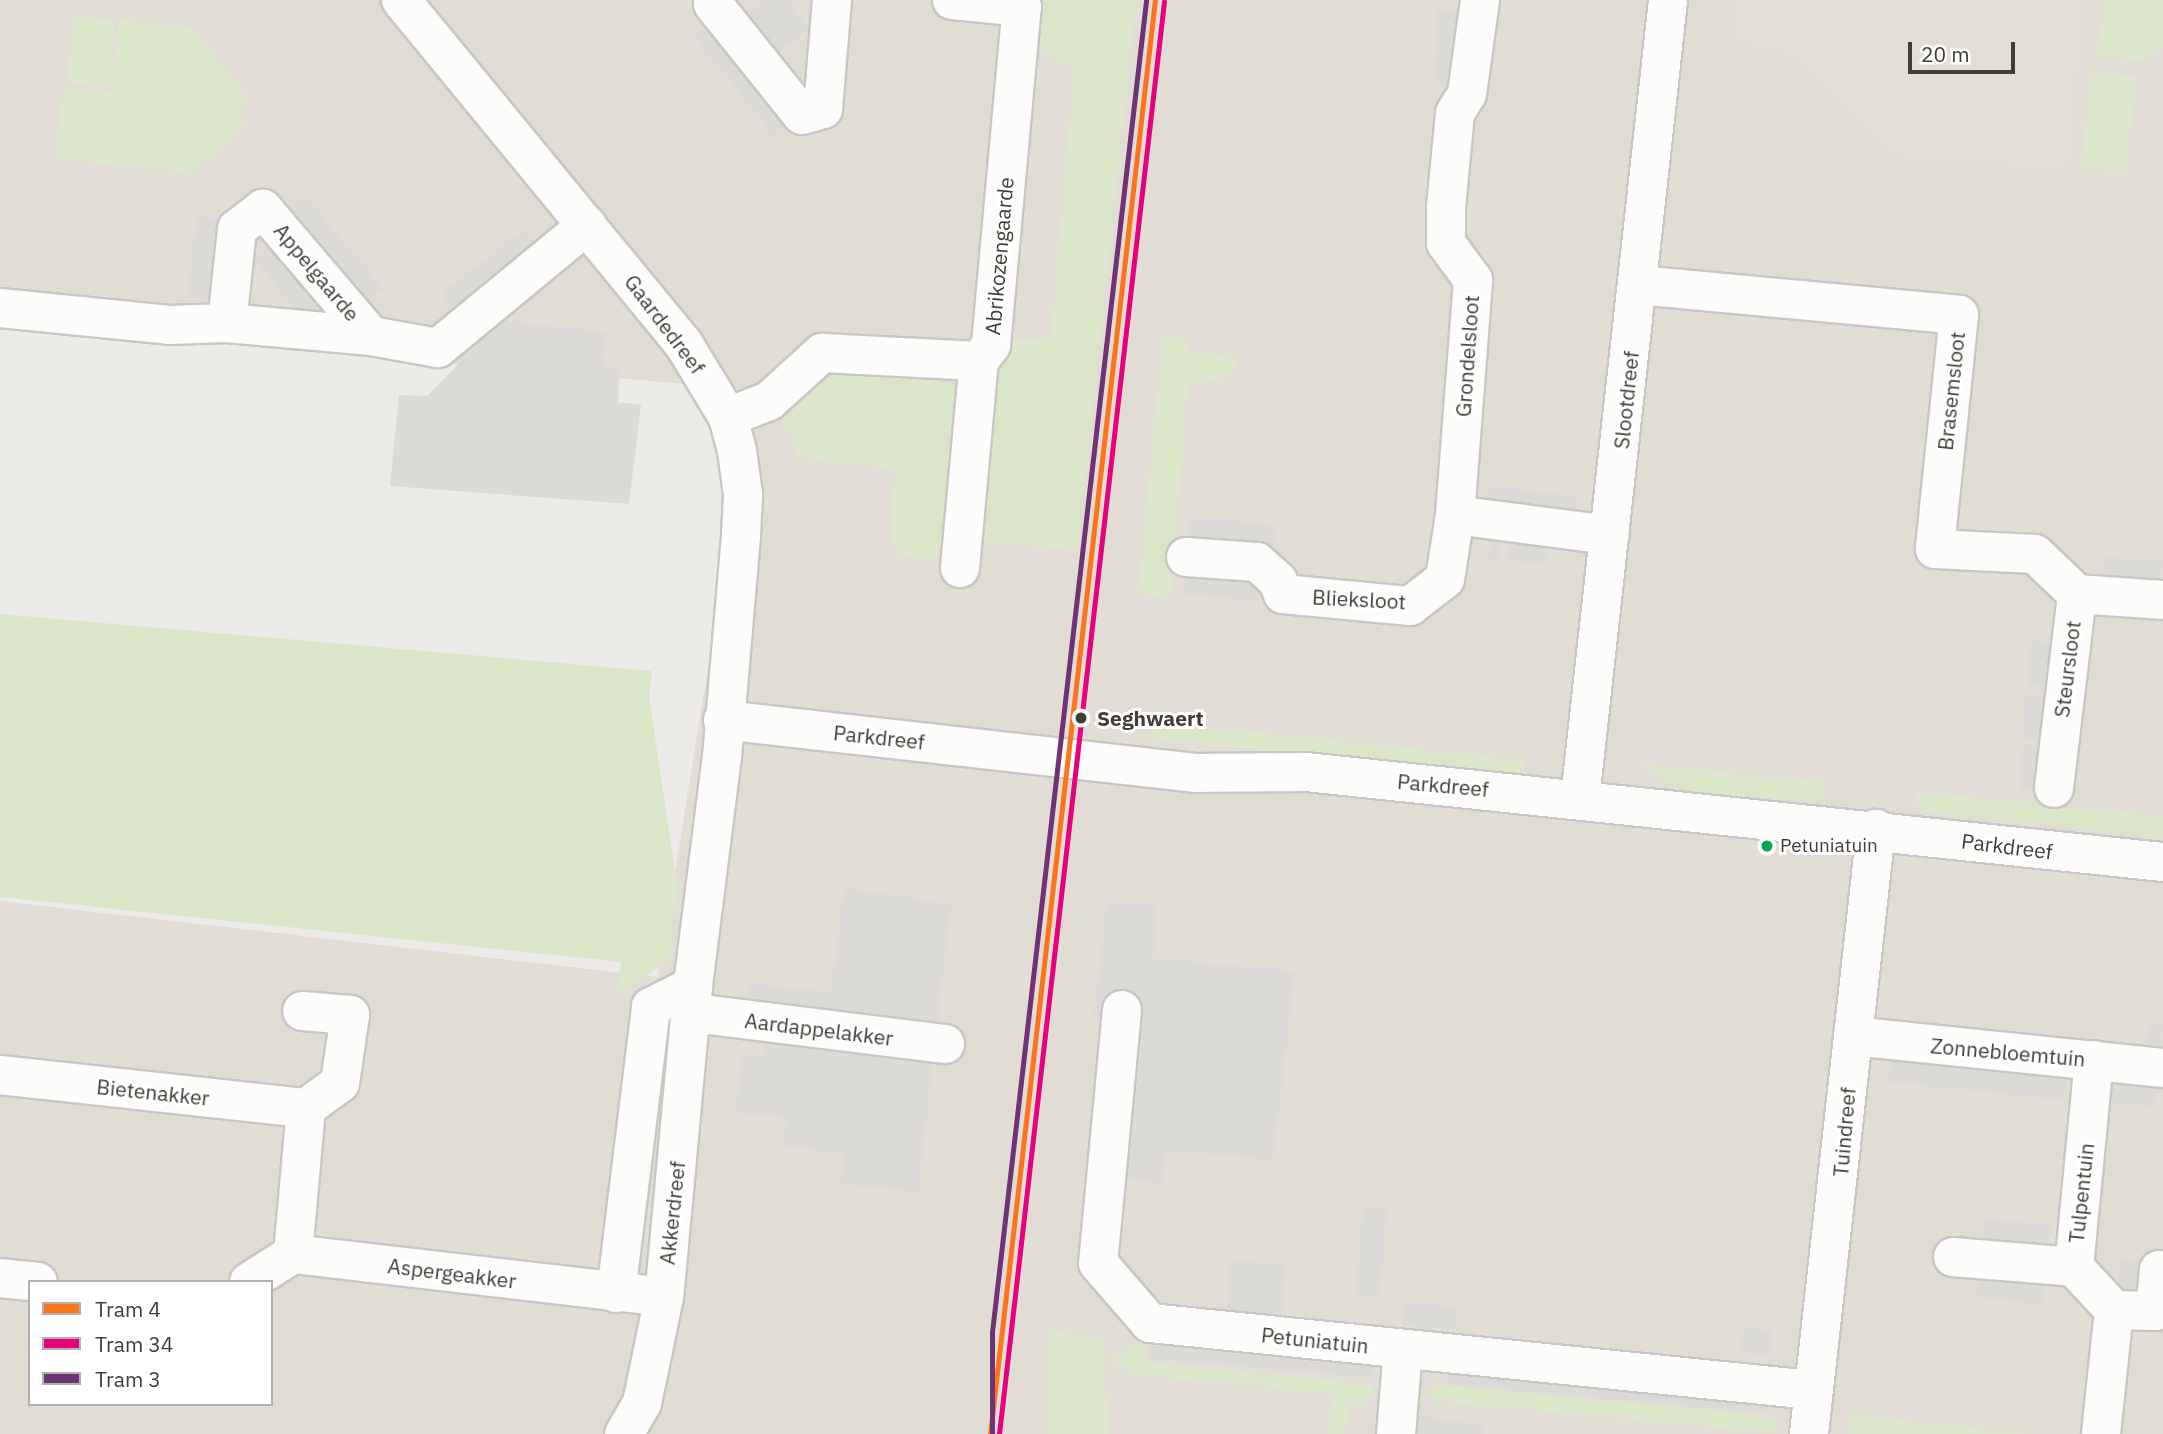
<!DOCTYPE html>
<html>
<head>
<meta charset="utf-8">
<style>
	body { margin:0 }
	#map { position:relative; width:2163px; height:1434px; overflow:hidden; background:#edebe7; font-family:"IBM Plex Sans",sans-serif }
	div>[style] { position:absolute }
	.residential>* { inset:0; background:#e1ddd5 }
	.education>* { inset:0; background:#e3ded3 }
	.green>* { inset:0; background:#dbe6c9; transform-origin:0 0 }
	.parking>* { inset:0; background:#dcdad7; transform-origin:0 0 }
	.roads { filter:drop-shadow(2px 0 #c9c7c3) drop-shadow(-2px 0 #c9c7c3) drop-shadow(0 2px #c9c7c3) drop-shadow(0 -2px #c9c7c3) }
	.minor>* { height:38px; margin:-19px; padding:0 19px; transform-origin:19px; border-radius:19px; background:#fcfcfb }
	.tram-1>* { height:5px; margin:-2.5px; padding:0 2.5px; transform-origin:2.5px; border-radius:2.5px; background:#fc751c }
	.tram-2>* { height:5px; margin:-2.5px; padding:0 2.5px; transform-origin:2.5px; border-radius:2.5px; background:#e5007d }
	.tram-3>* { height:5px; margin:-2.5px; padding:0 2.5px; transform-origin:2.5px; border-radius:2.5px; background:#703276 }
	.dots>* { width:19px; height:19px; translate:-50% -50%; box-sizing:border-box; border:4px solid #fff; border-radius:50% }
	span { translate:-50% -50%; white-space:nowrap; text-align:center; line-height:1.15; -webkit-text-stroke:6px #fff; paint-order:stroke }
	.bus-label { font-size:19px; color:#413c35 }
	.left { translate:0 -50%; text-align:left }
	.street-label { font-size:21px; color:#413c35 }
	.stop-label { font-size:21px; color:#413c35; font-weight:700 }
	.legend { position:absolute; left:28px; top:1280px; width:245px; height:126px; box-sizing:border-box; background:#fff; border:2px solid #b3b1ae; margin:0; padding:9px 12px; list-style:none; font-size:21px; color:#413c35 }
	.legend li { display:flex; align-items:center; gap:14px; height:35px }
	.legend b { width:35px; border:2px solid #b3b1ae }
	.scale { position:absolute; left:1908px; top:42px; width:107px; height:32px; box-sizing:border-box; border:4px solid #413c35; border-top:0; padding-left:9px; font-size:21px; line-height:24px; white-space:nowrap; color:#413c35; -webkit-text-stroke:5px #fff; paint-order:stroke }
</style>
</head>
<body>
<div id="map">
	<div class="residential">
		<div style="clip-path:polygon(evenodd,0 0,2163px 0,2163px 1434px,0 1434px,0 901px,658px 977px,753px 390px,0 324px,0 0,30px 1282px,271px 1282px,271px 1404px,30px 1404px,30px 1282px)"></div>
	</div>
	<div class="education">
		<div style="clip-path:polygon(1736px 0,2084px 0,2068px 170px,1891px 156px,1793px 56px,1733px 41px)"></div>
	</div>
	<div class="green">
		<div style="clip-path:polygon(1038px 0,1136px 0,1077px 549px,991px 544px,981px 537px,994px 387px,1006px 339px,1044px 341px,1051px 336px,1074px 70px,1034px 46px)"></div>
		<div style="clip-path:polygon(2105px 0,2163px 0,2163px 47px,2141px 60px,2097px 57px)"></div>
		<div style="left:72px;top:18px;width:42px;height:65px;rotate:4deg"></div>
		<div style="clip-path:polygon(118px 20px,192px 28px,249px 99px,235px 111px,246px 126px,191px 173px,56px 159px,63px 87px,112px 92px)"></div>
		<div style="left:2091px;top:72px;width:45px;height:96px;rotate:6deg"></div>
		<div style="clip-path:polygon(1163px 336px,1188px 341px,1187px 352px,1237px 358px,1233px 377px,1188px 383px,1170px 598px,1138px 594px)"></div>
		<div style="clip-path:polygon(839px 371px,959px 385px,939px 553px,932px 559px,899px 555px,892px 546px,894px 469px,797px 457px,793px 436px,781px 418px)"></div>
		<div style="clip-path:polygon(0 614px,652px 671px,649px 697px,677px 884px,669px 960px,618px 996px,621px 962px,0 897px)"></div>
		<div style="left:1150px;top:721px;width:377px;height:17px;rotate:6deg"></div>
		<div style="clip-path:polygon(1637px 764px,1825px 782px,1824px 801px,1685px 793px)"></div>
		<div style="clip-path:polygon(1917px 792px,2163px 816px,2163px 838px,1918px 811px)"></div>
		<div style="clip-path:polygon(1048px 1331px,1104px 1338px,1108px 1434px,1046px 1434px)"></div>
		<div style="clip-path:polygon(1146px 1335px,1146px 1363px,1371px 1384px,1370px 1403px,1349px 1403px,1345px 1434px,1328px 1434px,1333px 1393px,1131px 1375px,1110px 1360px)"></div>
		<div style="clip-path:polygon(1448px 1385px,1773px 1416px,1775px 1433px,1433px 1401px,1429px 1397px,1434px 1386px)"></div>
		<div style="clip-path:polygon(1850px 1415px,2030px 1434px,1849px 1434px)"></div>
	</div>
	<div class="parking">
		<div style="clip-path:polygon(764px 0,787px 0,809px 28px,774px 56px,743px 16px)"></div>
		<div style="left:1437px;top:10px;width:27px;height:75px;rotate:2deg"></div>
		<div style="left:709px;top:22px;width:129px;height:21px;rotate:51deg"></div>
		<div style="left:306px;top:197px;width:119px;height:26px;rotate:50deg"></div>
		<div style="left:197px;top:216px;width:26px;height:81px;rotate:7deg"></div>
		<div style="left:523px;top:230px;width:24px;height:104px;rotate:52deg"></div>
		<div style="left:273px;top:241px;width:82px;height:26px;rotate:50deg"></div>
		<div style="clip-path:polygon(502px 320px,606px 332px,604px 365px,620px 368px,618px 402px,641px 405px,629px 504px,390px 486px,399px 395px,427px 396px)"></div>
		<div style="left:1487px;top:486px;width:90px;height:21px;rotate:6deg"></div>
		<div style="clip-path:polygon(1189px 518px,1276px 524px,1274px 547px,1260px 547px,1257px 600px,1183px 595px)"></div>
		<div style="clip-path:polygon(1490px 541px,1549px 544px,1547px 564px,1507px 561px,1508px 544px,1499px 543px,1498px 561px,1489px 560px)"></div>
		<div style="left:2103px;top:557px;width:60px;height:23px;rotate:4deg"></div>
		<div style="left:2031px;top:641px;width:22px;height:44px;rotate:5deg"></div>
		<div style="left:2026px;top:696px;width:22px;height:44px;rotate:5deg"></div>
		<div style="left:2023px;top:745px;width:22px;height:44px;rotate:5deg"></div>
		<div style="clip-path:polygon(844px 888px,951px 904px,918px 1192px,841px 1184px,843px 1154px,785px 1146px,786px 1118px,736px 1113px,741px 1056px,764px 1058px,769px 1010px,748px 1007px,749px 984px,831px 992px)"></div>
		<div style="clip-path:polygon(1107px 902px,1157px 906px,1153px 958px,1295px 971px,1273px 1160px,1167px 1150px,1163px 1183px,1128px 1180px,1142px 1040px,1108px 1036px,1109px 1021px,1093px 1019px)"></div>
		<div style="left:2148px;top:1025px;width:15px;height:23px;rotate:4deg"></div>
		<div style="left:1891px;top:1059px;width:176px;height:23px;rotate:6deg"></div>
		<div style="clip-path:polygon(2103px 1078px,2163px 1084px,2163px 1088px,2156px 1087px,2155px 1107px,2100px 1101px)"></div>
		<div style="left:1363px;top:1208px;width:24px;height:86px;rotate:5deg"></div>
		<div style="left:1985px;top:1218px;width:66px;height:80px;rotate:6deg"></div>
		<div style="left:2120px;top:1259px;width:24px;height:37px;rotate:5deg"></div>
		<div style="left:1231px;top:1260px;width:55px;height:51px;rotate:5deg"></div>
		<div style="left:1403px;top:1303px;width:53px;height:22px;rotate:4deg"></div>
		<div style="left:1744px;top:1327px;width:29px;height:25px;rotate:8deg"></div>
		<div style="left:1152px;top:1337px;width:223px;height:21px;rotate:5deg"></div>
		<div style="left:1450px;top:1367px;width:316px;height:18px;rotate:5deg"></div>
		<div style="clip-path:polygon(1410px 1415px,1485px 1425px,1484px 1434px,1407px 1434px)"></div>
	</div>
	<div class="roads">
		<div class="minor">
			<div style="left:401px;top:0;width:444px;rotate:50.6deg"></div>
			<div style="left:683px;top:343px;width:87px;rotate:58.7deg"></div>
			<div style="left:728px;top:417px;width:35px;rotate:75deg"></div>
			<div style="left:737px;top:451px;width:43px;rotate:82.1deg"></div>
			<div style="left:743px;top:494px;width:42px;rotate:92.7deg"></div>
			<div style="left:741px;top:536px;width:221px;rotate:94.9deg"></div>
			<div style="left:722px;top:756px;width:232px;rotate:97.2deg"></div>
			<div style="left:693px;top:986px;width:312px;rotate:95.3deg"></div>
			<div style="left:664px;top:1297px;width:108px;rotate:101.7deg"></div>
			<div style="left:642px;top:1403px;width:36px;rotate:120deg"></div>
			<div style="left:952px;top:0;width:70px;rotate:5.7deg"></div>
			<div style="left:713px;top:4px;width:142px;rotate:51.3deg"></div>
			<div style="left:802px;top:115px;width:22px;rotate:-16deg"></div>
			<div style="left:823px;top:109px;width:109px;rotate:-85.3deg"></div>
			<div style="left:1638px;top:285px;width:322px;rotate:5.3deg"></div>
			<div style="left:1959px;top:315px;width:235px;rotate:95.9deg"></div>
			<div style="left:1935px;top:549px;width:100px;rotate:2.9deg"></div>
			<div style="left:2035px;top:554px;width:58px;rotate:43.6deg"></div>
			<div style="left:0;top:308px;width:170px;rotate:5.7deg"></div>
			<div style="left:169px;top:325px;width:58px;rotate:-2deg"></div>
			<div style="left:227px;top:323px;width:145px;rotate:5.2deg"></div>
			<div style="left:371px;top:336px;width:68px;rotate:10.2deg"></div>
			<div style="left:438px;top:348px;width:193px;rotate:-39.5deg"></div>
			<div style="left:227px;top:323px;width:95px;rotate:-83.9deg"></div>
			<div style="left:237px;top:229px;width:33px;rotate:-38deg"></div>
			<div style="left:263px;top:209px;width:167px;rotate:49.6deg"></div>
			<div style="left:979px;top:361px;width:20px;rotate:-53deg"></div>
			<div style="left:991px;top:345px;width:339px;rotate:-84.8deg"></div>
			<div style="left:1022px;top:7px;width:8px;rotate:-113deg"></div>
			<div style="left:728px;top:417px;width:44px;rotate:-21.3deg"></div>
			<div style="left:769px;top:401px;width:72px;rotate:-42.2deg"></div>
			<div style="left:822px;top:353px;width:157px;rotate:2.9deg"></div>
			<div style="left:1455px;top:515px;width:236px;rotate:-85.6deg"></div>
			<div style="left:1473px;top:280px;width:46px;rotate:-126.1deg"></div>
			<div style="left:1446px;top:243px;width:36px;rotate:-90deg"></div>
			<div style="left:1446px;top:207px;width:94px;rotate:-84.5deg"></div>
			<div style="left:1455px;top:113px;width:22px;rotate:-58deg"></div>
			<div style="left:1467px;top:94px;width:95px;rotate:-82.1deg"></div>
			<div style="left:1186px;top:557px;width:71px;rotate:4deg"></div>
			<div style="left:1257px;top:562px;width:28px;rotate:42deg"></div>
			<div style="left:1278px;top:581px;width:14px;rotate:69deg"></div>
			<div style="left:1283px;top:594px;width:128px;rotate:5.4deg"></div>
			<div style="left:1410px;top:606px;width:44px;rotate:-37.6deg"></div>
			<div style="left:1445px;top:579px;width:65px;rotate:-81.1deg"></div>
			<div style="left:1455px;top:515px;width:156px;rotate:7.4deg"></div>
			<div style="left:960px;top:568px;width:208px;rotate:-84.8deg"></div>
			<div style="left:723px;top:720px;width:475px;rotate:6.4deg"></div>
			<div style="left:1195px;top:773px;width:111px;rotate:-0.5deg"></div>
			<div style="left:1306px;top:772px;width:862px;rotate:6deg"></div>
			<div style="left:2054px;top:788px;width:195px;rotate:-83.2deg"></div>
			<div style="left:2077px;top:594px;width:86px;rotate:4deg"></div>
			<div style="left:1580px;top:799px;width:804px;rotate:-83.71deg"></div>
			<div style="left:1122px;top:1010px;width:254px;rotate:95.4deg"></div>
			<div style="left:1098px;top:1263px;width:79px;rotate:49.1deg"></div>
			<div style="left:1150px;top:1323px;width:665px;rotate:5.78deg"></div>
			<div style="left:693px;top:1013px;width:254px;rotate:7deg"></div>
			<div style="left:1853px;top:1036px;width:312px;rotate:5.9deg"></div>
			<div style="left:2094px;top:1060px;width:208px;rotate:95.5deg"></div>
			<div style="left:2074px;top:1267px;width:59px;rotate:47.1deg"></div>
			<div style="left:0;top:1075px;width:308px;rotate:6.2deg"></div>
			<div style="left:306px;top:1108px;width:42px;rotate:-36.3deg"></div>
			<div style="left:340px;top:1083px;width:69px;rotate:-81.6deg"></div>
			<div style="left:350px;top:1015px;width:48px;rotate:-175.2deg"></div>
			<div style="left:293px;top:1254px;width:147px;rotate:-84.9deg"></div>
			<div style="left:1953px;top:1257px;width:121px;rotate:4.7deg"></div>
			<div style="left:0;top:1278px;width:38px;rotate:6deg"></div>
			<div style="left:249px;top:1282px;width:52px;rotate:-32.5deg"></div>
			<div style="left:293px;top:1254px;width:373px;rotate:6.6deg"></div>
			<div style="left:616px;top:1293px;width:288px;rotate:-83deg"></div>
			<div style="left:651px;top:1007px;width:47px;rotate:-26.6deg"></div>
			<div style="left:2114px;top:1310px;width:41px;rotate:1.4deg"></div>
			<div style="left:2155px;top:1311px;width:41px;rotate:-84.4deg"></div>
			<div style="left:2159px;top:1270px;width:4px;rotate:14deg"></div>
			<div style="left:1396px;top:1434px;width:85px;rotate:-85.3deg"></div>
			<div style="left:1809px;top:1434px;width:609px;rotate:-83.68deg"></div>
			<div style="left:2101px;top:1434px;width:125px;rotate:-84deg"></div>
		</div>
	</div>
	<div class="tram-1">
		<div style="left:990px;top:1434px;width:1443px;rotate:-83.44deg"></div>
	</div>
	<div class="tram-2">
		<div style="left:999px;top:1434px;width:1442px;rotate:-83.43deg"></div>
	</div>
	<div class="tram-3">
		<div style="left:992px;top:1434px;width:102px;rotate:-90deg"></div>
		<div style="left:992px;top:1332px;width:1341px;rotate:-83.4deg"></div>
	</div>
	<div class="dots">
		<div style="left:1081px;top:718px;background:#413c35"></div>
		<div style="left:1767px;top:846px;background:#00a651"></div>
	</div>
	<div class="bus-label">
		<span class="left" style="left:1780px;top:846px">Petuniatuin</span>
	</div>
	<div class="street-label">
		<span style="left:999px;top:256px;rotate:-85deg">Abrikozengaarde</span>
		<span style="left:317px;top:272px;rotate:50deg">Appelgaarde</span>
		<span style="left:665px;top:324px;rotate:53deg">Gaardedreef</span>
		<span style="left:1467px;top:356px;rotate:-86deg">Grondelsloot</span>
		<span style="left:1951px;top:391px;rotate:-84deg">Brasemsloot</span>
		<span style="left:1626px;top:400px;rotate:-84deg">Slootdreef</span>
		<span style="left:1359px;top:599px;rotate:3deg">Blieksloot</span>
		<span style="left:2067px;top:669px;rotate:-83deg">Steursloot</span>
		<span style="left:879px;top:737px;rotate:6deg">Parkdreef</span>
		<span style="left:1443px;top:785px;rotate:5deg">Parkdreef</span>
		<span style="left:2007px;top:846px;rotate:7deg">Parkdreef</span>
		<span style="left:819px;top:1029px;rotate:7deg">Aardappelakker</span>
		<span style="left:2008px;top:1052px;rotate:5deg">Zonnebloemtuin</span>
		<span style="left:153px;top:1092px;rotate:6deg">Bietenakker</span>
		<span style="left:1844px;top:1132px;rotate:-85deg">Tuindreef</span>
		<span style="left:2081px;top:1193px;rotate:-84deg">Tulpentuin</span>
		<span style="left:672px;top:1213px;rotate:-84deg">Akkerdreef</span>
		<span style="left:452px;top:1273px;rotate:7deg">Aspergeakker</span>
		<span style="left:1315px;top:1340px;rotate:6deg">Petuniatuin</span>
	</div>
	<div class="stop-label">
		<span class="left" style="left:1097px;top:718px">Seghwaert</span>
	</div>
	<ul class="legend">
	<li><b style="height:9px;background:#fc751c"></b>Tram 4</li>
	<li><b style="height:9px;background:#e5007d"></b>Tram 34</li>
	<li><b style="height:9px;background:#703276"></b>Tram 3</li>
	</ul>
	<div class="scale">20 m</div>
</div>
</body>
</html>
